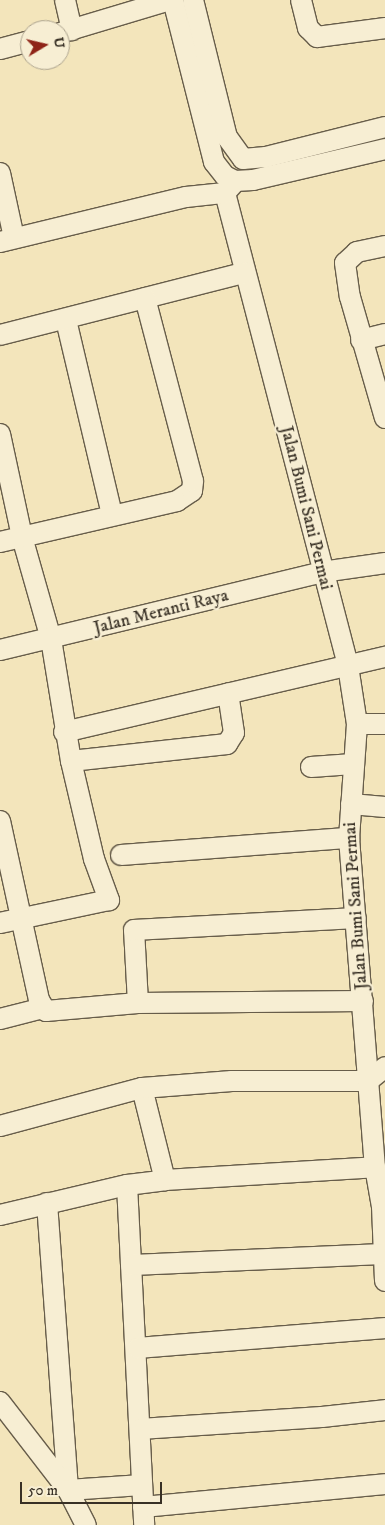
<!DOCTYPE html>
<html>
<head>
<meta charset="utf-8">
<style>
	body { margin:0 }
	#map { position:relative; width:385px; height:1525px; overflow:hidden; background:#f3e5bb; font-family:"IM FELL DW Pica",serif }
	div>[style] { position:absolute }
	.roads { filter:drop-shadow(1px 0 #675d4a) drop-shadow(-1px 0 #675d4a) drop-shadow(0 1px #675d4a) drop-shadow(0 -1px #675d4a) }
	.minor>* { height:20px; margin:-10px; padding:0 10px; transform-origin:10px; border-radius:10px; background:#f7eed3 }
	span { translate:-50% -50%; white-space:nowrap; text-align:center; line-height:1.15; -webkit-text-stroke:4.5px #f7eed3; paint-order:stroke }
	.street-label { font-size:18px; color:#383025 }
	.north { position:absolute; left:20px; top:20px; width:50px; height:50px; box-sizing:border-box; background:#f7eed3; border:1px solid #aba28d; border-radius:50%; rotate:81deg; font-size:14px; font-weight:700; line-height:20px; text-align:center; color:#383025 }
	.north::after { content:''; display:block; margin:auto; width:18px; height:22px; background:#8f2418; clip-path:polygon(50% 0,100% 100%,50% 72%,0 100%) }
	.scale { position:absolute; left:20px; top:1482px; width:142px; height:22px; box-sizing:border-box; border:2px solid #383025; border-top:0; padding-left:6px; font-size:15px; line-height:18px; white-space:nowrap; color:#383025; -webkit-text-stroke:4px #f7eed3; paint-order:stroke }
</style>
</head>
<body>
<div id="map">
	<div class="roads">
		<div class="minor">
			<div style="left:65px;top:0;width:31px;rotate:77deg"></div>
			<div style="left:173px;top:0;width:167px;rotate:75.8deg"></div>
			<div style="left:214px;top:162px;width:18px;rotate:52deg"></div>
			<div style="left:225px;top:176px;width:11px;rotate:27deg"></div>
			<div style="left:235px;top:181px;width:18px;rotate:-3deg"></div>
			<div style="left:253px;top:180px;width:136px;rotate:-13.2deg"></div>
			<div style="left:193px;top:0;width:141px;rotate:76.1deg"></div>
			<div style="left:227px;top:137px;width:27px;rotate:54deg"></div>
			<div style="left:243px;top:159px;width:23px;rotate:-5deg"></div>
			<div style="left:266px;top:157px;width:123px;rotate:-14.1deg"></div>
			<div style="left:301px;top:0;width:29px;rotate:76deg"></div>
			<div style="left:308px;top:28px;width:13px;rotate:45deg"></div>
			<div style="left:317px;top:37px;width:69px;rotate:-7.5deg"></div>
			<div style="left:60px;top:33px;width:115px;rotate:-16.7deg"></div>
			<div style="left:0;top:49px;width:31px;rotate:-15deg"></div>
			<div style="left:0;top:173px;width:66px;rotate:77.8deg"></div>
			<div style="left:225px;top:193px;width:489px;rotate:75.4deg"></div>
			<div style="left:348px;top:666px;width:59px;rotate:81.2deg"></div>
			<div style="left:357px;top:724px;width:114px;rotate:94deg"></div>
			<div style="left:349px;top:838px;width:330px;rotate:85.5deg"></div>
			<div style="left:375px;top:1167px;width:40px;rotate:80deg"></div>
			<div style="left:382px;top:1206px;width:75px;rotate:87.7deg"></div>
			<div style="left:0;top:242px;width:191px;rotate:-13.6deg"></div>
			<div style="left:186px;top:197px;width:39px;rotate:-6deg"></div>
			<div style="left:225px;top:193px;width:12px;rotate:-48deg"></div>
			<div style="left:385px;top:246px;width:29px;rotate:168deg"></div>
			<div style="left:357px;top:252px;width:16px;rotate:137deg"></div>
			<div style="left:345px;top:263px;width:34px;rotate:82deg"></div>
			<div style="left:350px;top:297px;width:126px;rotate:73.9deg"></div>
			<div style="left:66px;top:320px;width:200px;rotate:76.7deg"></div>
			<div style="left:0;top:335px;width:252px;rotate:-14.3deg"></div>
			<div style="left:361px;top:340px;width:25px;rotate:-14deg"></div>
			<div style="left:0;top:434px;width:105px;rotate:77.9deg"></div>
			<div style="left:22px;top:537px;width:106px;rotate:74.1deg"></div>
			<div style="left:51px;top:639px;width:124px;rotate:80.7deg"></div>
			<div style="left:71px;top:761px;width:101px;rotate:76.8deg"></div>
			<div style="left:94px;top:859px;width:44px;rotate:69.9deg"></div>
			<div style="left:109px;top:900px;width:111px;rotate:168.1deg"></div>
			<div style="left:0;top:542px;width:182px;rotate:-13deg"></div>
			<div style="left:177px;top:501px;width:18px;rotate:-34deg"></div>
			<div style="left:192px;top:491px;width:10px;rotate:-84deg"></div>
			<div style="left:193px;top:481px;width:189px;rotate:-104.7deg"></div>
			<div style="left:0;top:650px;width:331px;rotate:-13.6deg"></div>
			<div style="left:322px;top:572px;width:64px;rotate:-8.1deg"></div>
			<div style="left:357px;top:724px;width:28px"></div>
			<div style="left:64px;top:732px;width:330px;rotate:-13.2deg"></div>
			<div style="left:71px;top:761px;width:157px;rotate:-6.2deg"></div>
			<div style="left:227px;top:744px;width:13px;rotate:-58deg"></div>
			<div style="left:234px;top:733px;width:40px;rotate:-98.5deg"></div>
			<div style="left:311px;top:767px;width:42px;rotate:-4.1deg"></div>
			<div style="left:351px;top:804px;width:34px;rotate:5deg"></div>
			<div style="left:0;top:821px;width:183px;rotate:77.7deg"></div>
			<div style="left:39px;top:1000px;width:13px;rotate:58deg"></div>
			<div style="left:46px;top:1011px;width:92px;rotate:-5deg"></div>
			<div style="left:138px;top:1003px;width:225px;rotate:-0.5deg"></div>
			<div style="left:121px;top:855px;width:229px;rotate:-4.3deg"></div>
			<div style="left:138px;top:1003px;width:73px;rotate:-93.1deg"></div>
			<div style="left:134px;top:930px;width:222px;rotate:-3.1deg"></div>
			<div style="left:0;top:1019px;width:44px;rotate:-14.3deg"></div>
			<div style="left:142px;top:1088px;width:95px;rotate:76deg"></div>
			<div style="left:0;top:1126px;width:147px;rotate:-15deg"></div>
			<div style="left:142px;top:1088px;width:90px;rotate:-4.4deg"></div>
			<div style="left:232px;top:1081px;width:136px"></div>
			<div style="left:368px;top:1081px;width:22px;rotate:-39deg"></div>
			<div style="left:127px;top:1185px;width:340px;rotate:87.1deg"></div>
			<div style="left:47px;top:1203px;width:288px;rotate:85.8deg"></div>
			<div style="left:68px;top:1490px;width:74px;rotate:-3.9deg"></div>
			<div style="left:0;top:1215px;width:130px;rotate:-13.3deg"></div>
			<div style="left:127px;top:1185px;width:38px;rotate:-7deg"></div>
			<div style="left:165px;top:1180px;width:210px;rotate:-3.5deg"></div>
			<div style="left:131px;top:1265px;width:253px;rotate:-2.5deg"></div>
			<div style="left:138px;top:1348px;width:248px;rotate:-4.6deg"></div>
			<div style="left:0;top:1402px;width:111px;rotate:52.3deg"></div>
			<div style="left:68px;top:1490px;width:39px;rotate:63deg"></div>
			<div style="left:140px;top:1429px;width:182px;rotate:-3.8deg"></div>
			<div style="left:322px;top:1417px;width:63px;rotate:-6.3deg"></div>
			<div style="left:143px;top:1507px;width:243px;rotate:-5.4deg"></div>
		</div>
	</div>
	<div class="street-label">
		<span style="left:306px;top:508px;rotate:76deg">Jalan Bumi Sani Permai</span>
		<span style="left:161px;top:612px;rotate:-14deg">Jalan Meranti Raya</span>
		<span style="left:356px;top:906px;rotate:-94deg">Jalan Bumi Sani Permai</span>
	</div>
	<div class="north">U</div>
	<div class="scale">50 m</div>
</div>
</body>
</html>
